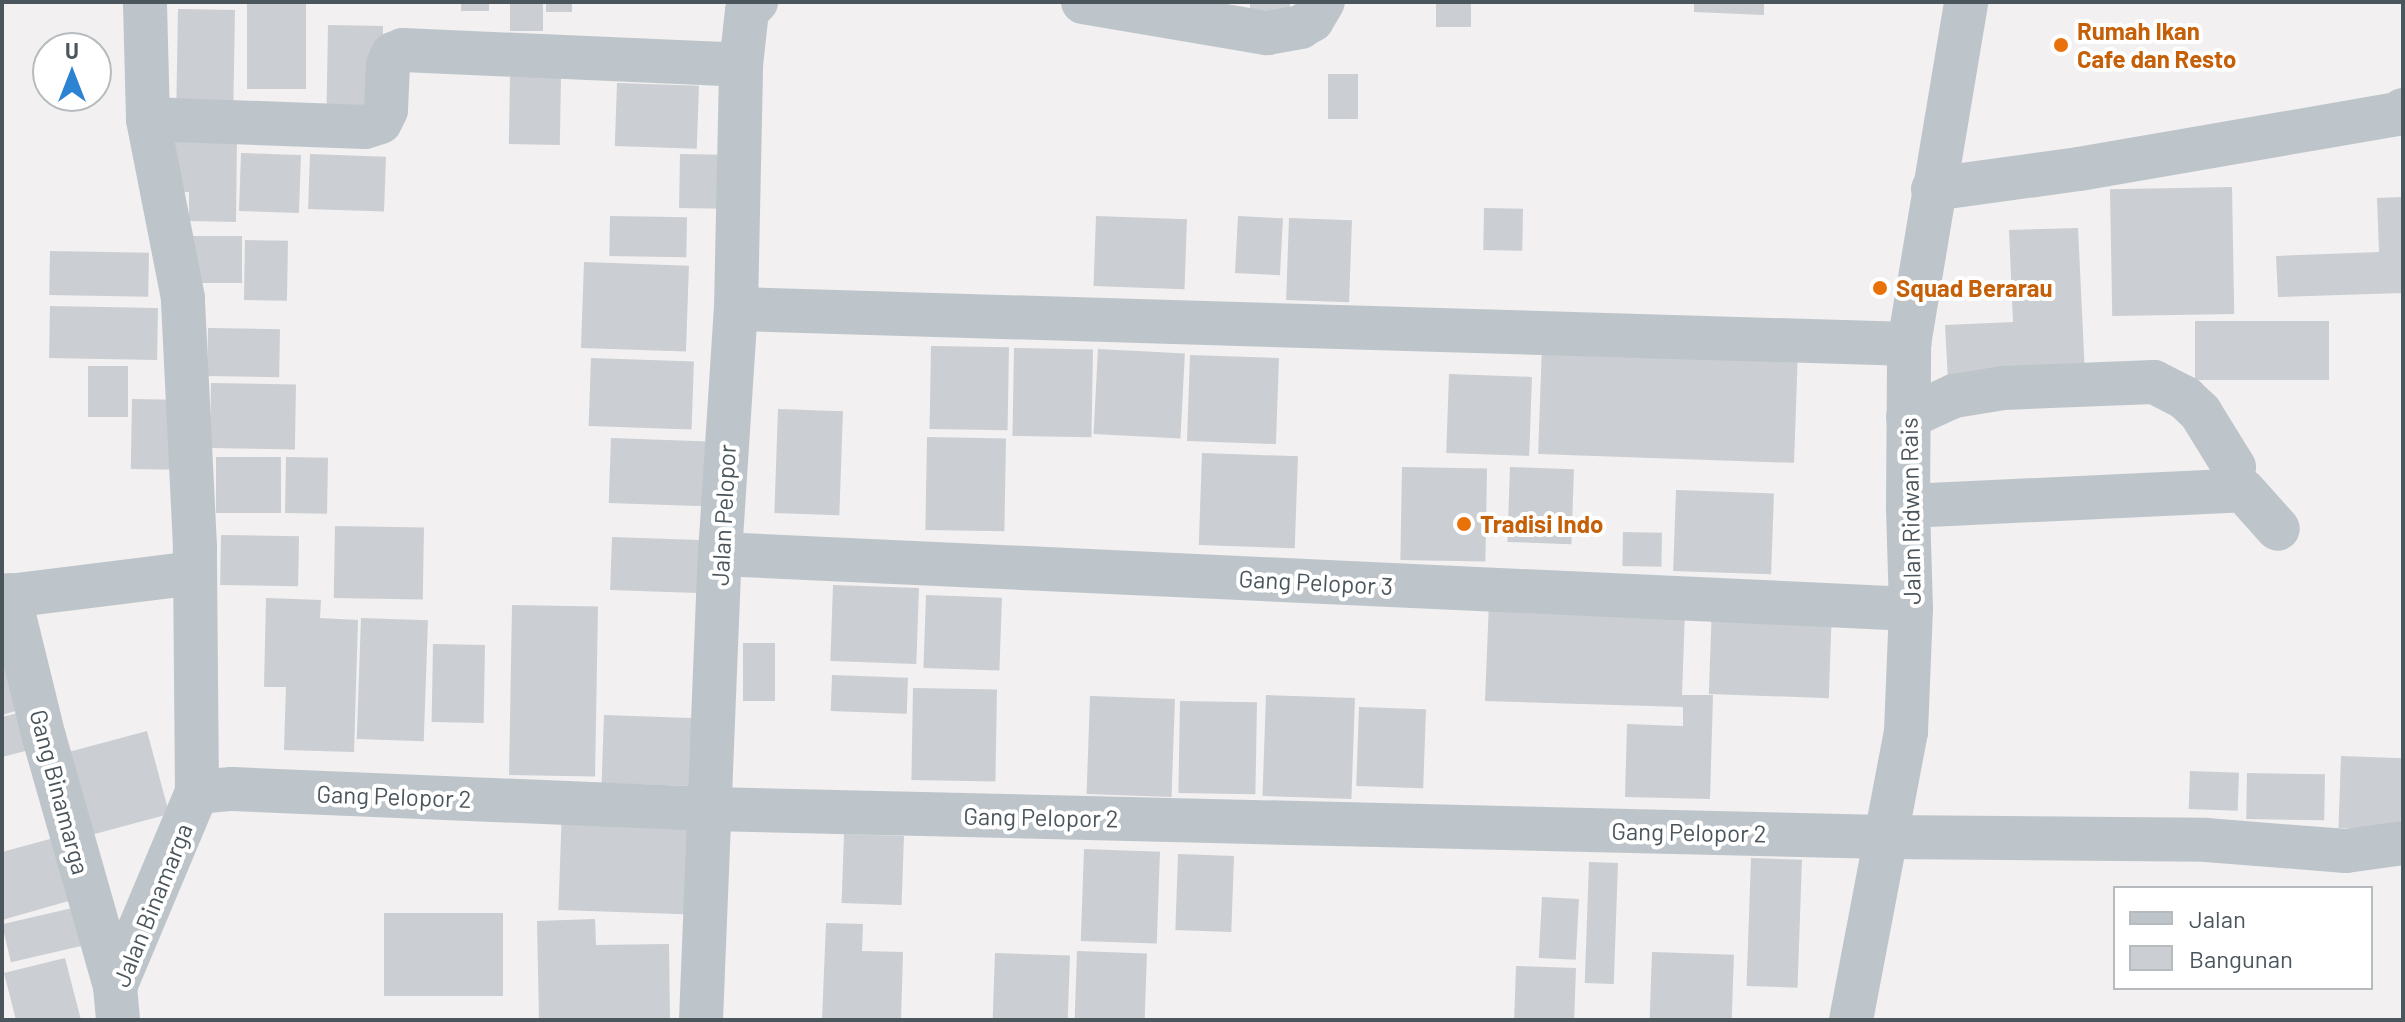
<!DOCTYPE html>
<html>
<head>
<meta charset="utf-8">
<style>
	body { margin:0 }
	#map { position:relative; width:2405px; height:1022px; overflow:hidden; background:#f2f0f0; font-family:Barlow,sans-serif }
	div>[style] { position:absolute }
	.building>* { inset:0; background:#cbced2; transform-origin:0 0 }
	.minor>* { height:44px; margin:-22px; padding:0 22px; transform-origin:22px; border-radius:22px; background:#bdc5cb }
	.dots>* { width:22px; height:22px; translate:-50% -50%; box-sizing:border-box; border:4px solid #fff; border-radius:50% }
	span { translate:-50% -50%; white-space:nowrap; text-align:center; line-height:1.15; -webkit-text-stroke:8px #fff; paint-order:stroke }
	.food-label { font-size:24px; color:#c56008; font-weight:700 }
	.left { translate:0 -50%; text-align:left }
	.street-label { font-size:24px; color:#4a555c }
	.frame { position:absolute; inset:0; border:4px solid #4a555c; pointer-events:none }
	.legend { position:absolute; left:2113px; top:886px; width:260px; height:104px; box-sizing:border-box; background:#fff; border:2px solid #b7bbbe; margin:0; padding:10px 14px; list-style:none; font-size:24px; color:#4a555c }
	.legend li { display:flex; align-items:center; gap:16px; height:40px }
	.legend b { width:40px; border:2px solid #b7bbbe }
	.north { position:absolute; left:32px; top:32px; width:80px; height:80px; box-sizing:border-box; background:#fff; border:2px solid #b7bbbe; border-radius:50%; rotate:0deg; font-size:22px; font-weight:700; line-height:32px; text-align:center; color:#4a555c }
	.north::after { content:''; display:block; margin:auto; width:28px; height:36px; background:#2b83d1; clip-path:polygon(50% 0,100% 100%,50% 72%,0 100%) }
</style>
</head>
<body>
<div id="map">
	<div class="building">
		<div style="left:247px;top:2px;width:59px;height:87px"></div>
		<div style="left:461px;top:2px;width:28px;height:9px"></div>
		<div style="left:510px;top:2px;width:33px;height:29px"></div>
		<div style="left:546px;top:2px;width:26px;height:10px"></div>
		<div style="clip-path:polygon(1250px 2px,1290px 2px,1290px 12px,1250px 10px)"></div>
		<div style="left:1436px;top:2px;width:35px;height:25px"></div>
		<div style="clip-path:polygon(1694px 2px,1764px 2px,1764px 15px,1694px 12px)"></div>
		<div style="left:178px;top:9px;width:57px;height:92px;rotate:1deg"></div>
		<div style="left:328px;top:25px;width:55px;height:82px;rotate:1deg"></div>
		<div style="left:1328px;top:74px;width:30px;height:45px"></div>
		<div style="left:510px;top:76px;width:51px;height:68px;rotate:1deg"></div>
		<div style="left:617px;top:83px;width:82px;height:63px;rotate:2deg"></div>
		<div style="clip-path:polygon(172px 133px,237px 135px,236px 222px,189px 221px,189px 192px,172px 191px)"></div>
		<div style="left:241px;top:153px;width:60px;height:58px;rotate:2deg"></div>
		<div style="left:310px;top:154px;width:76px;height:55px;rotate:2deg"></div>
		<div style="left:680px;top:154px;width:45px;height:54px;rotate:1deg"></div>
		<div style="left:2232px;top:187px;width:127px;height:122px;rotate:89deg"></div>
		<div style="clip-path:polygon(2403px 197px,2403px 293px,2278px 297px,2276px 256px,2379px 252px,2377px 198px)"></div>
		<div style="left:1484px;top:208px;width:39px;height:42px;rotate:1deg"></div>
		<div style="left:610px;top:216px;width:77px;height:40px;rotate:1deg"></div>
		<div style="left:1096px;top:216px;width:91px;height:70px;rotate:2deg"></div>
		<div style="left:1238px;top:216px;width:45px;height:57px;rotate:3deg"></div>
		<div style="left:1289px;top:218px;width:63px;height:82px;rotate:2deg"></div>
		<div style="clip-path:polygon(2078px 228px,2085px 375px,1948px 381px,1945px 325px,2013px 322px,2009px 230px)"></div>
		<div style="left:192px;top:236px;width:50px;height:47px"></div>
		<div style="left:245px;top:240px;width:43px;height:60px;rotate:1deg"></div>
		<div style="left:50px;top:251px;width:99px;height:44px;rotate:1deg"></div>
		<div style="left:584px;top:262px;width:105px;height:86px;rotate:2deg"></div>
		<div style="left:50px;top:306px;width:108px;height:52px;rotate:1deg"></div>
		<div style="left:2329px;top:321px;width:59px;height:134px;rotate:90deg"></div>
		<div style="left:208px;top:328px;width:72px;height:48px;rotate:1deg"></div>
		<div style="left:1542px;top:344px;width:256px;height:110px;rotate:2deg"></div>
		<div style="left:931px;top:346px;width:78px;height:83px;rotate:1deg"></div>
		<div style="left:1014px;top:348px;width:79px;height:88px;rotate:1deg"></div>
		<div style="left:1098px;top:349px;width:87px;height:85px;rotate:3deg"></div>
		<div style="left:1190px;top:355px;width:89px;height:86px;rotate:2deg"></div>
		<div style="left:591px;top:358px;width:103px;height:68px;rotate:2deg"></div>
		<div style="left:88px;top:366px;width:40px;height:51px"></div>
		<div style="left:1449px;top:374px;width:83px;height:79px;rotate:2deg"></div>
		<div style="left:211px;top:383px;width:85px;height:65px;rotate:1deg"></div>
		<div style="left:132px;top:399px;width:45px;height:70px;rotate:1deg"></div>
		<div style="left:778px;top:409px;width:65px;height:104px;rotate:2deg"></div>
		<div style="left:927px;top:437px;width:79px;height:93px;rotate:1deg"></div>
		<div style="left:611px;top:438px;width:97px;height:65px;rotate:2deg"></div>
		<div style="left:1202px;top:453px;width:96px;height:92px;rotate:2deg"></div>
		<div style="left:216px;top:457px;width:65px;height:56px"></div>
		<div style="left:286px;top:457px;width:42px;height:56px;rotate:1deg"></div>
		<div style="left:1402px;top:467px;width:85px;height:93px;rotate:1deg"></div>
		<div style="left:1510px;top:467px;width:64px;height:75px;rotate:2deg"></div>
		<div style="left:1676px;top:490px;width:98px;height:81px;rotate:2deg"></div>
		<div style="left:335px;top:526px;width:89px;height:72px;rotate:1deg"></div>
		<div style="left:1623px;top:532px;width:39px;height:34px;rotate:1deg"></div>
		<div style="left:221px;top:535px;width:78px;height:50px;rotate:1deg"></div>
		<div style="left:612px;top:537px;width:88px;height:53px;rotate:2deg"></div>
		<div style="left:833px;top:585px;width:86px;height:76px;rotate:2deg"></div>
		<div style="left:926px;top:595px;width:76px;height:73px;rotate:2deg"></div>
		<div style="clip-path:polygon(266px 598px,321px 600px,320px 618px,358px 620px,354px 752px,284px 750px,286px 687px,264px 687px)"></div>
		<div style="clip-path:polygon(1489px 602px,1685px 609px,1682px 695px,1713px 695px,1710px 799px,1625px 797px,1627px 724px,1683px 726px,1683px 707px,1485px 701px)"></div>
		<div style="left:1712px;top:604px;width:120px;height:90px;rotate:2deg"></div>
		<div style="left:512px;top:605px;width:86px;height:170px;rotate:1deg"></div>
		<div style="left:361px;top:618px;width:67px;height:121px;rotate:2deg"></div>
		<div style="left:743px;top:643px;width:32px;height:58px"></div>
		<div style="left:433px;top:644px;width:52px;height:78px;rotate:1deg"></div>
		<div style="clip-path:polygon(8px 659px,22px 709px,2px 715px,2px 660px)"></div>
		<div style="left:832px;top:675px;width:76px;height:36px;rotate:2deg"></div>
		<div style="left:913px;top:688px;width:84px;height:92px;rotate:1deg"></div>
		<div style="left:1266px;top:695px;width:89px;height:101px;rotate:2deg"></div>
		<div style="left:1090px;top:696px;width:85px;height:98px;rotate:2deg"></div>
		<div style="left:1180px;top:701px;width:77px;height:92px;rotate:1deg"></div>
		<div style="left:1359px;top:707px;width:67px;height:79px;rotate:2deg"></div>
		<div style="clip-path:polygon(18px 713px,29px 750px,2px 757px,2px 717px)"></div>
		<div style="left:604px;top:715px;width:95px;height:68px;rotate:2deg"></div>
		<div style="left:147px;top:731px;width:86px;height:87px;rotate:75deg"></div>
		<div style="left:2341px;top:756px;width:62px;height:72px;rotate:2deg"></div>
		<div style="left:2190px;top:771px;width:49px;height:38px;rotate:2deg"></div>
		<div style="left:2247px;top:773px;width:78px;height:46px;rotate:1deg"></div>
		<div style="left:562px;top:807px;width:127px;height:103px;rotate:2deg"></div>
		<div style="left:844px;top:834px;width:60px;height:69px;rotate:2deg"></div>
		<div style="clip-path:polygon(61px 836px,79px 898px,2px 920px,2px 852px)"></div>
		<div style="left:1084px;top:849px;width:76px;height:92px;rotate:2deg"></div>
		<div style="left:1178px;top:854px;width:56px;height:76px;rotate:2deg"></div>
		<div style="left:1751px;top:858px;width:51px;height:128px;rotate:2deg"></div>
		<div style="left:1589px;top:862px;width:29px;height:121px;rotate:2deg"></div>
		<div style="left:1542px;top:897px;width:37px;height:61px;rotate:3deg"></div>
		<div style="left:81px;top:906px;width:39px;height:81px;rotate:77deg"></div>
		<div style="left:384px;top:913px;width:119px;height:83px"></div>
		<div style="clip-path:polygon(595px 919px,596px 945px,669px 944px,670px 1020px,539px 1020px,537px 921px)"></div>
		<div style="clip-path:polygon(826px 923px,863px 924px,862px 951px,903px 952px,901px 1020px,822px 1020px)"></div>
		<div style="left:1077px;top:951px;width:70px;height:69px;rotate:2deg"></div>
		<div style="left:1652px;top:952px;width:82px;height:66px;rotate:2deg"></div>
		<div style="left:995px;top:953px;width:75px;height:67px;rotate:2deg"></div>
		<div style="clip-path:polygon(65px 958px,81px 1020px,16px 1020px,4px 973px)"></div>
		<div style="left:1516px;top:966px;width:60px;height:54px;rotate:2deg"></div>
	</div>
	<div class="minor">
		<div style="left:1083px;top:2px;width:187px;rotate:9.6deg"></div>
		<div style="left:1267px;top:33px;width:34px;rotate:-10deg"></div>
		<div style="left:1300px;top:27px;width:14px;rotate:-30deg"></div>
		<div style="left:1312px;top:20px;width:21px;rotate:-59deg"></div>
		<div style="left:148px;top:119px;width:217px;rotate:2.1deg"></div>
		<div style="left:365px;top:127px;width:16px;rotate:-18deg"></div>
		<div style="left:380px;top:122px;width:13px;rotate:-63deg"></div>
		<div style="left:386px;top:110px;width:45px;rotate:-87.5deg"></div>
		<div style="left:388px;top:65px;width:12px;rotate:-66deg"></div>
		<div style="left:393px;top:54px;width:11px;rotate:-22deg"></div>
		<div style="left:403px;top:50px;width:338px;rotate:2.5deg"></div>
		<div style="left:1933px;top:189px;width:147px;rotate:-7.8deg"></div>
		<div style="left:2079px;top:169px;width:323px;rotate:-9.8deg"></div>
		<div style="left:2397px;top:114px;width:7px;rotate:-34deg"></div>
		<div style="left:736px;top:309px;width:1174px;rotate:1.71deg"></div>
		<div style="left:1908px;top:417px;width:51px;rotate:-24.5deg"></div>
		<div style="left:1954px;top:396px;width:50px;rotate:-9.3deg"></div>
		<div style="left:2003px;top:388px;width:151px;rotate:-2.3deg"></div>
		<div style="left:2154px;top:382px;width:35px;rotate:27deg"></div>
		<div style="left:2185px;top:398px;width:21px;rotate:43deg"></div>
		<div style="left:2200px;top:412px;width:65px;rotate:58.3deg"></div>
		<div style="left:1908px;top:506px;width:335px;rotate:-2.7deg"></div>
		<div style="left:2243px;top:490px;width:52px;rotate:48.1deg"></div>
		<div style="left:720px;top:554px;width:1192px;rotate:2.64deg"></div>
		<div style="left:9px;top:595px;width:146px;rotate:76.2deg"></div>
		<div style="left:44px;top:737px;width:260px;rotate:74.1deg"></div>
		<div style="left:2px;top:597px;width:193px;rotate:-7.1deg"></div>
		<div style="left:197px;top:792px;width:35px;rotate:-5deg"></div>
		<div style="left:232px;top:789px;width:479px;rotate:2.4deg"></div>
		<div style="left:711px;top:809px;width:1175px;rotate:1.37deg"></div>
		<div style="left:1886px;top:837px;width:320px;rotate:0.5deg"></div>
		<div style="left:2206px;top:840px;width:140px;rotate:4.5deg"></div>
		<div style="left:2346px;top:851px;width:58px;rotate:-8deg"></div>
		<div style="left:118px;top:1020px;width:33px;rotate:-95deg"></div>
		<div style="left:115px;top:987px;width:212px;rotate:-67.2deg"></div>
		<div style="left:197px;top:792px;width:245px;rotate:-90.5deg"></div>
		<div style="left:195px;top:547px;width:249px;rotate:-92.8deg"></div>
		<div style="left:183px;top:298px;width:182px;rotate:-101.1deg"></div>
		<div style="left:148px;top:119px;width:117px;rotate:-91.5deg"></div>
		<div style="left:701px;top:1020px;width:466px;rotate:-87.7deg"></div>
		<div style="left:720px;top:554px;width:246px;rotate:-86.3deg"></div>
		<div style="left:736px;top:309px;width:244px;rotate:-88.8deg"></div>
		<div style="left:741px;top:65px;width:54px;rotate:-83.7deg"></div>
		<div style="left:747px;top:11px;width:13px;rotate:-45deg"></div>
		<div style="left:1851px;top:1020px;width:293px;rotate:-79.2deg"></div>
		<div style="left:1906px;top:732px;width:123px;rotate:-87.7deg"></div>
		<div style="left:1911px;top:609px;width:103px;rotate:-91.7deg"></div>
		<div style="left:1908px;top:506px;width:162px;rotate:-89.6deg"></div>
		<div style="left:1909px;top:344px;width:347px;rotate:-80.5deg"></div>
	</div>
	<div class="dots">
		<div style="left:2061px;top:45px;background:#e8710a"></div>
		<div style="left:1880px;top:288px;background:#e8710a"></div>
		<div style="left:1464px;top:524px;background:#e8710a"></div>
	</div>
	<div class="food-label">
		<span class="left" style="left:2077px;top:45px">Rumah Ikan<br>Cafe dan Resto</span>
		<span class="left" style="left:1896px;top:288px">Squad Berarau</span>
		<span class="left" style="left:1480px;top:524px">Tradisi Indo</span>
	</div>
	<div class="street-label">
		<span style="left:1910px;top:511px;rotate:-91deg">Jalan Ridwan Rais</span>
		<span style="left:723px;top:515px;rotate:-87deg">Jalan Pelopor</span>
		<span style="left:1316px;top:582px;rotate:3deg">Gang Pelopor 3</span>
		<span style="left:60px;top:792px;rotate:75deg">Gang Binamarga</span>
		<span style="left:394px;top:796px;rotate:2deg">Gang Pelopor 2</span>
		<span style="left:1041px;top:817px;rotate:1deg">Gang Pelopor 2</span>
		<span style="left:1689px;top:832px;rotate:1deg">Gang Pelopor 2</span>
		<span style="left:152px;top:905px;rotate:-68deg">Jalan Binamarga</span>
	</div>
	<div class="frame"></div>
	<ul class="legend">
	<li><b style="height:10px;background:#bdc5cb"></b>Jalan</li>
	<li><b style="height:22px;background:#cbced2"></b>Bangunan</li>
	</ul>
	<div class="north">U</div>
</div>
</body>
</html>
